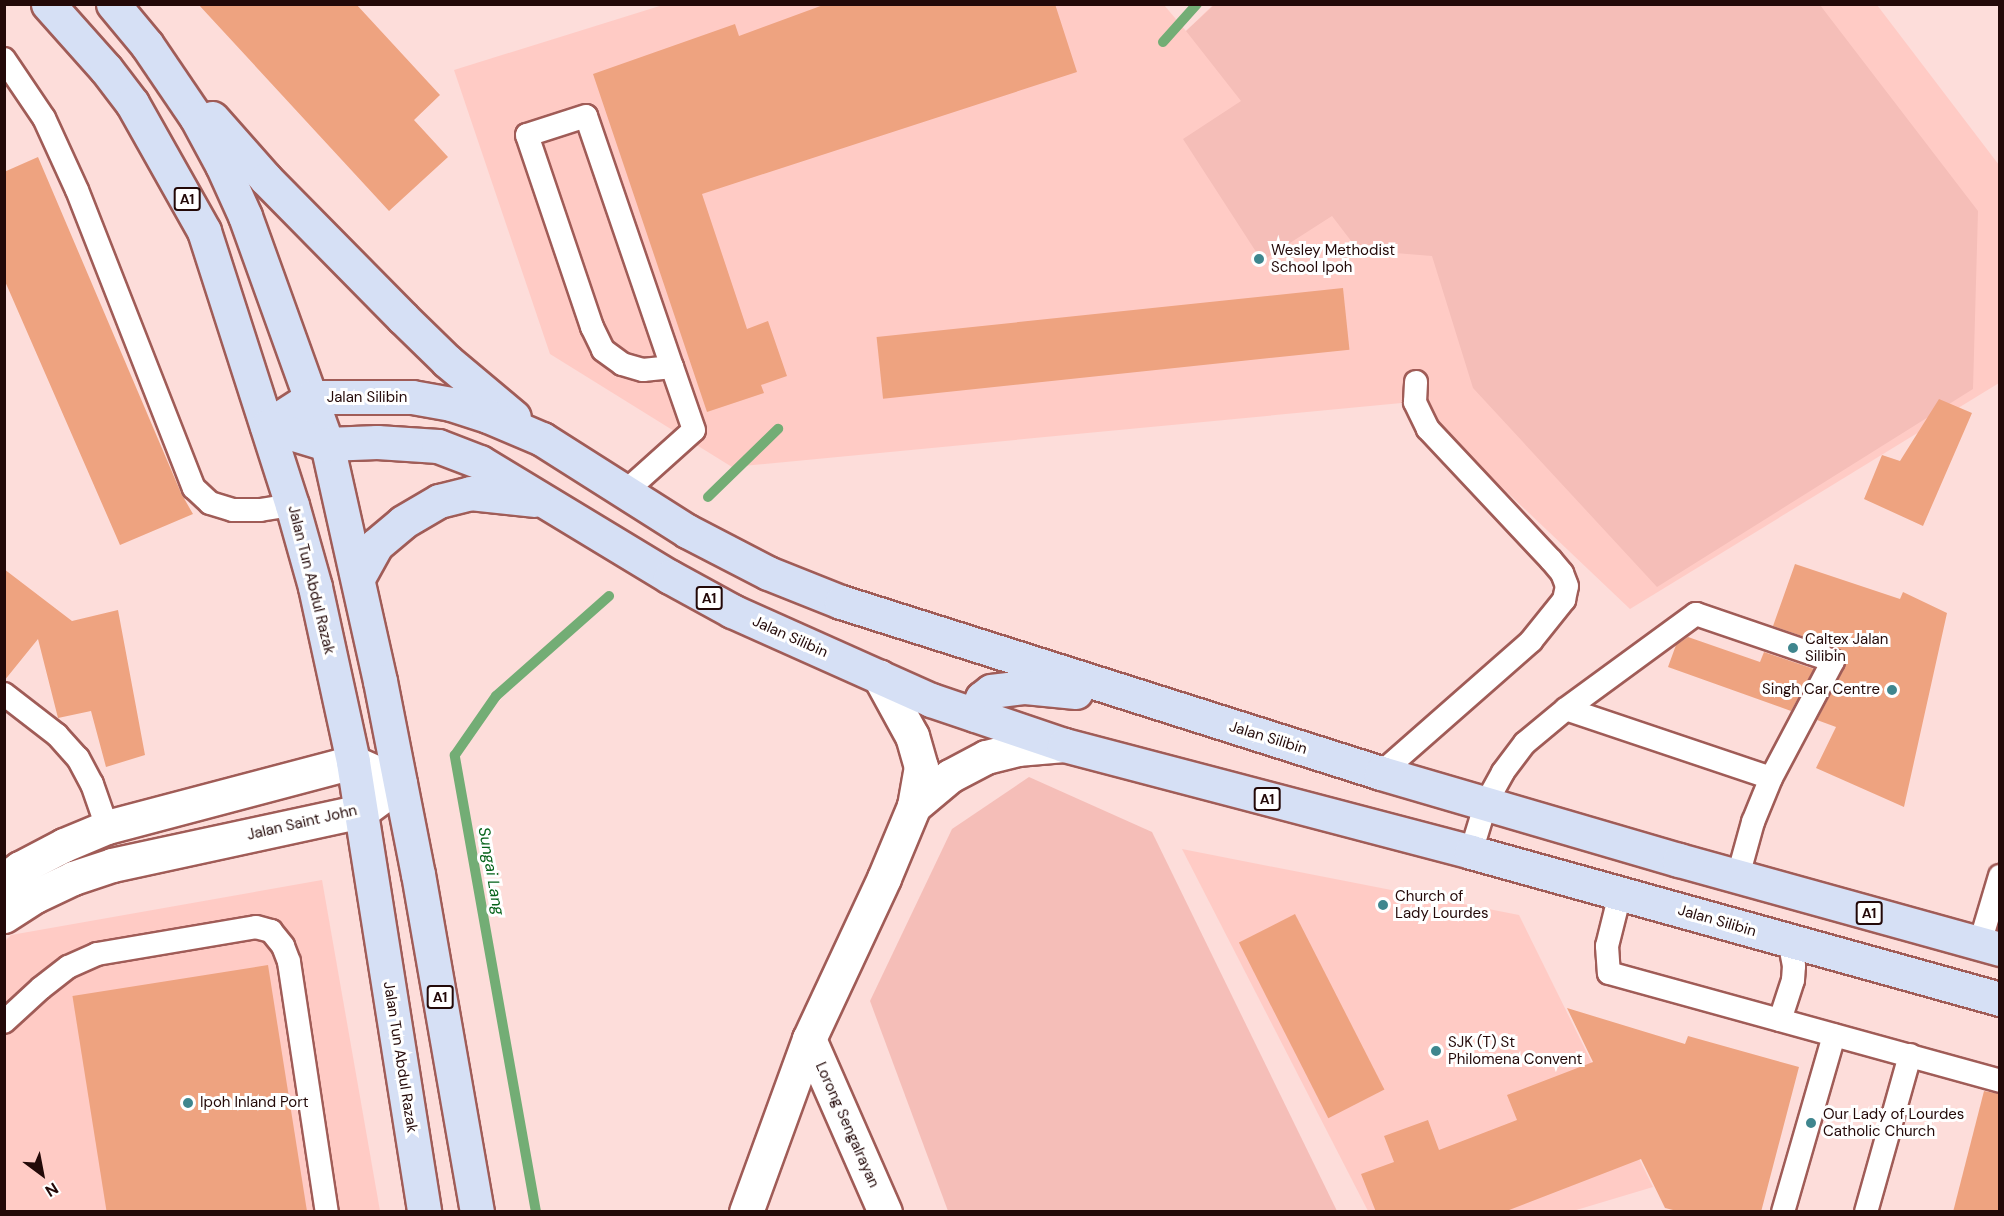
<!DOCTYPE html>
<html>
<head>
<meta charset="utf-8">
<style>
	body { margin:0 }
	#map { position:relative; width:2004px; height:1216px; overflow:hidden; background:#fdddda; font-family:"DM Sans",sans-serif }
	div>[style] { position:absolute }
	.built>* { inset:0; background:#ffcbc5 }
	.green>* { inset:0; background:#f5beb8 }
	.stream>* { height:10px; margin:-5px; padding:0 5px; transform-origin:5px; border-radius:5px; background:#73ad75 }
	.building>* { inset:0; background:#eea380; transform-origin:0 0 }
	.roads { filter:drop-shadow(2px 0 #a05c57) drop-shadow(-2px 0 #a05c57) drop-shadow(0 2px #a05c57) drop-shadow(0 -2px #a05c57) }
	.lane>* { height:22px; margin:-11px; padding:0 11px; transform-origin:11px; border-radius:11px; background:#fff }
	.street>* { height:33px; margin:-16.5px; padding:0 16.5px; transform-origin:16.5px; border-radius:16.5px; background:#fff }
	.secondary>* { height:33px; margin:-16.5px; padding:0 16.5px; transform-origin:16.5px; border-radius:16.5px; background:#fff }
	.primary>* { height:33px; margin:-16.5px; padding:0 16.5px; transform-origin:16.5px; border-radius:16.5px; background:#d6e0f5 }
	.dots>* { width:16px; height:16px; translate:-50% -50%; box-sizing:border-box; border:3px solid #fff; border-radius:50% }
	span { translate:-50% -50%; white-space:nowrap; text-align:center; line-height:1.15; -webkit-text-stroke:6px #fff; paint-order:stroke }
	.shield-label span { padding:2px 4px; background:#fff; border:2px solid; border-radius:4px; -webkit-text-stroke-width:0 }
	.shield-label { font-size:14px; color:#230908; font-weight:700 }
	.poi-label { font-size:15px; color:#230908 }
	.left { translate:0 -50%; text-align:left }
	.right { translate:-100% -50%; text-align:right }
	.street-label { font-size:15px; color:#230908 }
	.water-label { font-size:16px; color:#056219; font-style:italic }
	.frame { position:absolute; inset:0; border:6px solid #230908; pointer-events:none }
	.north { position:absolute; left:12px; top:1144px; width:60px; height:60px; -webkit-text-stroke:4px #fff; paint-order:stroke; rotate:148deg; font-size:16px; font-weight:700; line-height:24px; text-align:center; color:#230908 }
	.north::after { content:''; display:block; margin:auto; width:21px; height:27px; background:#230908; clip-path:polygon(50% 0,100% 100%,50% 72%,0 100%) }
</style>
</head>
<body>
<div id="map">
	<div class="built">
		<div style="clip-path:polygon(666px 4px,1164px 5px,1186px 31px,1214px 4px,1877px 5px,1999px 165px,1999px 383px,1630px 609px,1412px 402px,732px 467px,550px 354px,454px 70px)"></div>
		<div style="clip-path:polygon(1182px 849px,1519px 915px,1653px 1187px,1573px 1211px,1368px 1211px)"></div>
		<div style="clip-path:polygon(322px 880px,380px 1211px,5px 1212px,5px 941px,11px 935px)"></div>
	</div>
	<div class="green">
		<div style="clip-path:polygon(1214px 5px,1820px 5px,1978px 211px,1973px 389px,1657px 587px,1473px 388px,1432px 256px,1358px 250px,1332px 216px,1262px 261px,1183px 139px,1241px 101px,1186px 31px)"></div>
		<div style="clip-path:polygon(1029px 777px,1152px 832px,1337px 1211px,948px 1211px,870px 1001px,952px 829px)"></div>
	</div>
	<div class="stream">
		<div style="left:1163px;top:42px;width:51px;rotate:-48.2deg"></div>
		<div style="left:708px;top:497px;width:98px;rotate:-44.2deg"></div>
		<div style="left:536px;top:1212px;width:464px;rotate:-100.1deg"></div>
		<div style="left:455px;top:755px;width:72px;rotate:-55.2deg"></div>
		<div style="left:496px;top:696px;width:151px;rotate:-41.5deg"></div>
	</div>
	<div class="building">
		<div style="clip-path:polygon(198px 4px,356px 4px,440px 95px,414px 120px,448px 157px,389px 211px)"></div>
		<div style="clip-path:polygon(826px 4px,1055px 4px,1077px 72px,702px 194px,747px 329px,768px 321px,787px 376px,761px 385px,764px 393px,707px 412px,593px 74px,735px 24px,739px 36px)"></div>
		<div style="clip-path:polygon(38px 157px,181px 493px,193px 514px,120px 545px,4px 279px,4px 172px)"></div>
		<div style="left:1343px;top:288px;width:62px;height:469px;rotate:84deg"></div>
		<div style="clip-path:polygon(1939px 399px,1972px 413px,1923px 526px,1864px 499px,1882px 455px,1900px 461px)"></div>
		<div style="clip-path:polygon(1795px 564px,1900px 599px,1903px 592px,1947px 613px,1904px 807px,1816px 768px,1836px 727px,1817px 720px,1845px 667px,1846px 659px,1837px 648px,1773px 626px)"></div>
		<div style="clip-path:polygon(4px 569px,72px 621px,118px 610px,145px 755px,106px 767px,91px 711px,58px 718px,38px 639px,4px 681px)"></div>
		<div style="clip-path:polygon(1688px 637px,1760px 662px,1764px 652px,1814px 669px,1791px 711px,1668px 667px,1676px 645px)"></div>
		<div style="left:1295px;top:914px;width:197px;height:63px;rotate:63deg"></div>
		<div style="left:268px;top:965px;width:250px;height:198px;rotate:81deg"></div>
		<div style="clip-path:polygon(1567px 1008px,1685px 1044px,1688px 1036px,1799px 1067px,1761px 1212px,1681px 1212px,1665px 1208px,1641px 1159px,1504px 1212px,1376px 1212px,1361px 1174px,1394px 1162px,1384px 1136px,1428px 1120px,1439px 1150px,1517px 1120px,1507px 1095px,1593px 1062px)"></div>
		<div style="clip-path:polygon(1984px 1091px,2000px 1094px,2000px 1212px,1953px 1212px)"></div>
	</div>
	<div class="roads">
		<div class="lane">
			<div style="left:4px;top:59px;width:71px;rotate:55.9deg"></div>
			<div style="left:44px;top:118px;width:79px;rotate:65.4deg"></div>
			<div style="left:77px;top:190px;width:320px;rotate:68.6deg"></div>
			<div style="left:194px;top:488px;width:22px;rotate:43deg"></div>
			<div style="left:210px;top:503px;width:24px;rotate:17deg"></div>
			<div style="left:233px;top:510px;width:27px"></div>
			<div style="left:260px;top:510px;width:32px;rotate:-9deg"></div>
			<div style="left:626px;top:491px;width:91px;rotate:-41.9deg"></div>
			<div style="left:694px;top:430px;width:67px;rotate:-109.2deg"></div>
			<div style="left:672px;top:367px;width:265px;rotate:-108.9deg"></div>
			<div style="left:586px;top:116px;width:62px;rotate:162.1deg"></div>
			<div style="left:527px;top:135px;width:203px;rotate:71.3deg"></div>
			<div style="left:592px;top:327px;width:25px;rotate:64deg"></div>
			<div style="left:603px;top:350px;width:24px;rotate:36deg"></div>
			<div style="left:622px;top:364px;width:22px;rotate:16deg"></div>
			<div style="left:643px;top:370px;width:29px;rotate:-6deg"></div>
			<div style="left:4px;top:694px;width:67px;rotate:37.7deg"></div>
			<div style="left:57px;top:735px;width:31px;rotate:48deg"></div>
			<div style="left:78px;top:758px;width:30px;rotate:62deg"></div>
			<div style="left:92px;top:784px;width:46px;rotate:70.8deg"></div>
			<div style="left:1566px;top:709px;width:216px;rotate:18.6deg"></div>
			<div style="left:1381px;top:773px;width:200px;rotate:-41.3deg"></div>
			<div style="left:1531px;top:641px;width:53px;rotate:-51.2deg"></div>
			<div style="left:1564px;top:600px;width:14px;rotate:-78deg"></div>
			<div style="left:1567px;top:586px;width:14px;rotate:-111deg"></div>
			<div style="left:1562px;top:573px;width:17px;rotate:-130deg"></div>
			<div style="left:1551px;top:560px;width:180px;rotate:-133.2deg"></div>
			<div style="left:1428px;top:429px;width:30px;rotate:-116deg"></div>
			<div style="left:1415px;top:402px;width:20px;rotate:-87deg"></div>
			<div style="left:1471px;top:852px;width:51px;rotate:-73deg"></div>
			<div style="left:1486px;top:803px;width:35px;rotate:-61deg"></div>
			<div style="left:1503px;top:772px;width:36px;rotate:-53deg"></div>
			<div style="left:1525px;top:743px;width:53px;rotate:-39.7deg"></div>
			<div style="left:1566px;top:709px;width:161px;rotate:-36.2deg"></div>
			<div style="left:1696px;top:614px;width:145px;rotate:18.9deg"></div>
			<div style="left:1833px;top:661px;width:132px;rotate:117.9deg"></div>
			<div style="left:1771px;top:778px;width:48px;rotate:112.2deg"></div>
			<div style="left:1753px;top:822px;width:56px;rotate:105.5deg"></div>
			<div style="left:1620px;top:894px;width:54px;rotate:104deg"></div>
			<div style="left:1607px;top:946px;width:27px;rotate:86deg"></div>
			<div style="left:1609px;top:973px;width:406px;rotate:15.4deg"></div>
			<div style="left:1980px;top:943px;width:70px;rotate:-73.4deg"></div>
			<div style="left:1780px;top:1020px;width:42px;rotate:-72deg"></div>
			<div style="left:1793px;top:980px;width:14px;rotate:-86deg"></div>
			<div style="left:1794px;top:966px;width:25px;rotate:-101deg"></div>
			<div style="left:4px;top:1022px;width:50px;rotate:-42.6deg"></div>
			<div style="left:41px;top:988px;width:34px;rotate:-38deg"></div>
			<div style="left:68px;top:967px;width:32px;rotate:-24deg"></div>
			<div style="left:97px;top:954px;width:161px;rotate:-9.6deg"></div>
			<div style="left:256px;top:927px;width:16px;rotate:15deg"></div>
			<div style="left:271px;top:931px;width:19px;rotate:51deg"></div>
			<div style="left:283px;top:946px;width:17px;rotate:69deg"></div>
			<div style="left:289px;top:962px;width:253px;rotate:81.4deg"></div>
			<div style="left:1783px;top:1212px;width:184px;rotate:-73.9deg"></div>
			<div style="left:1866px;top:1212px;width:163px;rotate:-74.3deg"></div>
		</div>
		<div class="street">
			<div style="left:914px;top:806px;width:47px;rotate:-39.8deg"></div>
			<div style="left:950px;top:776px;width:41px;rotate:-27.8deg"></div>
			<div style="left:986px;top:757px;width:32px;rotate:-14deg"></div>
			<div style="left:1017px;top:749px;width:47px;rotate:-4.9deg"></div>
			<div style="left:809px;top:1039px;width:189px;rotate:66.3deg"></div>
			<div style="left:746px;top:1212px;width:184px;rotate:-70deg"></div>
			<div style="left:809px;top:1039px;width:178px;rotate:-65deg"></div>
			<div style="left:884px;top:878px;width:78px;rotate:-67.4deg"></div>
			<div style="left:914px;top:806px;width:40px;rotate:-80deg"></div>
			<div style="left:921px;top:767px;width:32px;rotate:-106deg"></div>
			<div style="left:912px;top:736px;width:68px;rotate:-118.8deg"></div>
		</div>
		<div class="secondary">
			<div style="left:4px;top:880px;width:20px;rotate:-37deg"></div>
			<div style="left:20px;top:868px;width:50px;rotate:-27.6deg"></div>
			<div style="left:64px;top:845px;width:47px;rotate:-22.7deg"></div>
			<div style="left:107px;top:827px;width:254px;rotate:-14.8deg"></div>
			<div style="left:353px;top:762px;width:51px;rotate:24.1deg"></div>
			<div style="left:4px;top:916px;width:37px;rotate:-33deg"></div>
			<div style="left:35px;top:896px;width:42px;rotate:-25.3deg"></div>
			<div style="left:73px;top:878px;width:41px;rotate:-18.4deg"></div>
			<div style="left:112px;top:865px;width:256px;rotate:-12.2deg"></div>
			<div style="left:362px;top:811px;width:47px;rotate:-36.4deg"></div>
		</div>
		<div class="primary">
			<div style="left:48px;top:4px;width:87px;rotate:48.3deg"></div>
			<div style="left:106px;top:69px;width:43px;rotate:52.6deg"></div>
			<div style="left:132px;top:103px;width:147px;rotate:60.6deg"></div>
			<div style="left:204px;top:231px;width:288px;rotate:72.2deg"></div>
			<div style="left:292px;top:505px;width:85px;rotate:74.3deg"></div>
			<div style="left:315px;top:587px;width:179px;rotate:77.7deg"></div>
			<div style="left:353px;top:762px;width:456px;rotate:81deg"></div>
			<div style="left:113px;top:4px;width:53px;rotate:50.3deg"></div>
			<div style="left:147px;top:45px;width:87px;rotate:55.8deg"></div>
			<div style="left:196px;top:117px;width:55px;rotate:61.6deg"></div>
			<div style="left:222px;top:165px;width:56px;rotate:65.7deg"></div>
			<div style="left:245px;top:216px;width:242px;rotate:70.2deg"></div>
			<div style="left:327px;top:444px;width:243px;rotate:77.4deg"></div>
			<div style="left:380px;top:681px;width:197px;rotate:78.9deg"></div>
			<div style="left:418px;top:874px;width:343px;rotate:80.1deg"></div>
			<div style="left:212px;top:118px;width:81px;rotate:48.5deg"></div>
			<div style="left:266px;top:179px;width:195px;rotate:45.4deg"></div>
			<div style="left:403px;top:318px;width:62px;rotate:44.3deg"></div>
			<div style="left:447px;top:361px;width:87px;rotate:39.9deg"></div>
			<div style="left:267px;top:426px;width:54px;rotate:-32.8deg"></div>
			<div style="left:312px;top:397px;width:100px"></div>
			<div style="left:412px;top:397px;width:40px;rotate:10deg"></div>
			<div style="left:451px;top:404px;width:39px;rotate:18deg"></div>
			<div style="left:488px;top:416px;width:59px;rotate:23.1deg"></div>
			<div style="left:542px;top:439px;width:172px;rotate:32.4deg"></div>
			<div style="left:687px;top:531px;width:91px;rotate:27.4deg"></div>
			<div style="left:768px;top:573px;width:79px;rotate:21.7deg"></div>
			<div style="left:841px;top:602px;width:566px;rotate:17.57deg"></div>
			<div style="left:1381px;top:773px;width:310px;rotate:16.3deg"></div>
			<div style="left:1679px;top:860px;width:333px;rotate:15.5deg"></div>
			<div style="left:267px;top:426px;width:63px;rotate:16.7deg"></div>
			<div style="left:327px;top:444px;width:50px;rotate:-2.3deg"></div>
			<div style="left:377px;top:442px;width:61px;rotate:3.8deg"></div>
			<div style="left:438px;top:446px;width:45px;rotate:20.9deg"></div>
			<div style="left:480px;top:462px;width:222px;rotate:31.2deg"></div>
			<div style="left:670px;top:577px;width:71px;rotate:28.7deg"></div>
			<div style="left:732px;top:611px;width:218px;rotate:24.1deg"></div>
			<div style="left:931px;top:700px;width:140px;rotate:18.7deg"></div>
			<div style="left:1064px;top:745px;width:421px;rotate:14.7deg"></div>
			<div style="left:1471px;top:852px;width:549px;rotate:15.53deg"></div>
			<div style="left:358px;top:578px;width:38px;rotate:-61deg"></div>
			<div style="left:376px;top:545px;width:35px;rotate:-40deg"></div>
			<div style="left:403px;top:522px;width:42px;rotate:-30.3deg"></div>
			<div style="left:439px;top:501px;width:32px;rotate:-14deg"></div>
			<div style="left:470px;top:493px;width:64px;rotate:6.2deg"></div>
			<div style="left:975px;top:715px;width:18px;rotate:-68deg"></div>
			<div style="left:982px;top:698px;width:11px;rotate:-38deg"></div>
			<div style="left:991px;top:691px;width:34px;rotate:-7deg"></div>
			<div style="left:1025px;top:687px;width:51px;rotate:5.6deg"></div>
		</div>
	</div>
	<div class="dots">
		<div style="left:1259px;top:259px;background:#3f868e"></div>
		<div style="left:1793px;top:648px;background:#3f868e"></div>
		<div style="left:1892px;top:690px;background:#3f868e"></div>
		<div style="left:1383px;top:905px;background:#3f868e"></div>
		<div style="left:1436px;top:1051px;background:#3f868e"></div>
		<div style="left:188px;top:1103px;background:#3f868e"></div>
		<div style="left:1811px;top:1123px;background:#3f868e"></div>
	</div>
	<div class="shield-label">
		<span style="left:187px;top:199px">A1</span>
		<span style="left:709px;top:598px">A1</span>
		<span style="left:1267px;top:799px">A1</span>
		<span style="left:1869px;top:913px">A1</span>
		<span style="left:440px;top:997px">A1</span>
	</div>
	<div class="poi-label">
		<span class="left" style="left:1271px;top:259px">Wesley Methodist<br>School Ipoh</span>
		<span class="left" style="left:1805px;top:648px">Caltex Jalan<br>Silibin</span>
		<span class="right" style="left:1880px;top:690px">Singh Car Centre</span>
		<span class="left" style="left:1395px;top:905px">Church of<br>Lady Lourdes</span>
		<span class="left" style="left:1448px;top:1051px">SJK (T) St<br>Philomena Convent</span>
		<span class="left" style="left:200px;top:1103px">Ipoh Inland Port</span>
		<span class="left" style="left:1823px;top:1123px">Our Lady of Lourdes<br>Catholic Church</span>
	</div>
	<div class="street-label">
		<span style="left:367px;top:398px">Jalan Silibin</span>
		<span style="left:311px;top:580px;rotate:76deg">Jalan Tun Abdul Razak</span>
		<span style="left:790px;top:637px;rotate:24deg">Jalan Silibin</span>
		<span style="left:1268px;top:738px;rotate:17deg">Jalan Silibin</span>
		<span style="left:302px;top:823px;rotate:-13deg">Jalan Saint John</span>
		<span style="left:1717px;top:921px;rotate:16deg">Jalan Silibin</span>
		<span style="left:400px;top:1057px;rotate:81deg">Jalan Tun Abdul Razak</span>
		<span style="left:847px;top:1125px;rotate:66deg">Lorong Sengalrayan</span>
	</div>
	<div class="water-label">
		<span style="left:491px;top:871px;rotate:80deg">Sungai Lang</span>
	</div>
	<div class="frame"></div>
	<div class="north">N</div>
</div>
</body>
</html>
